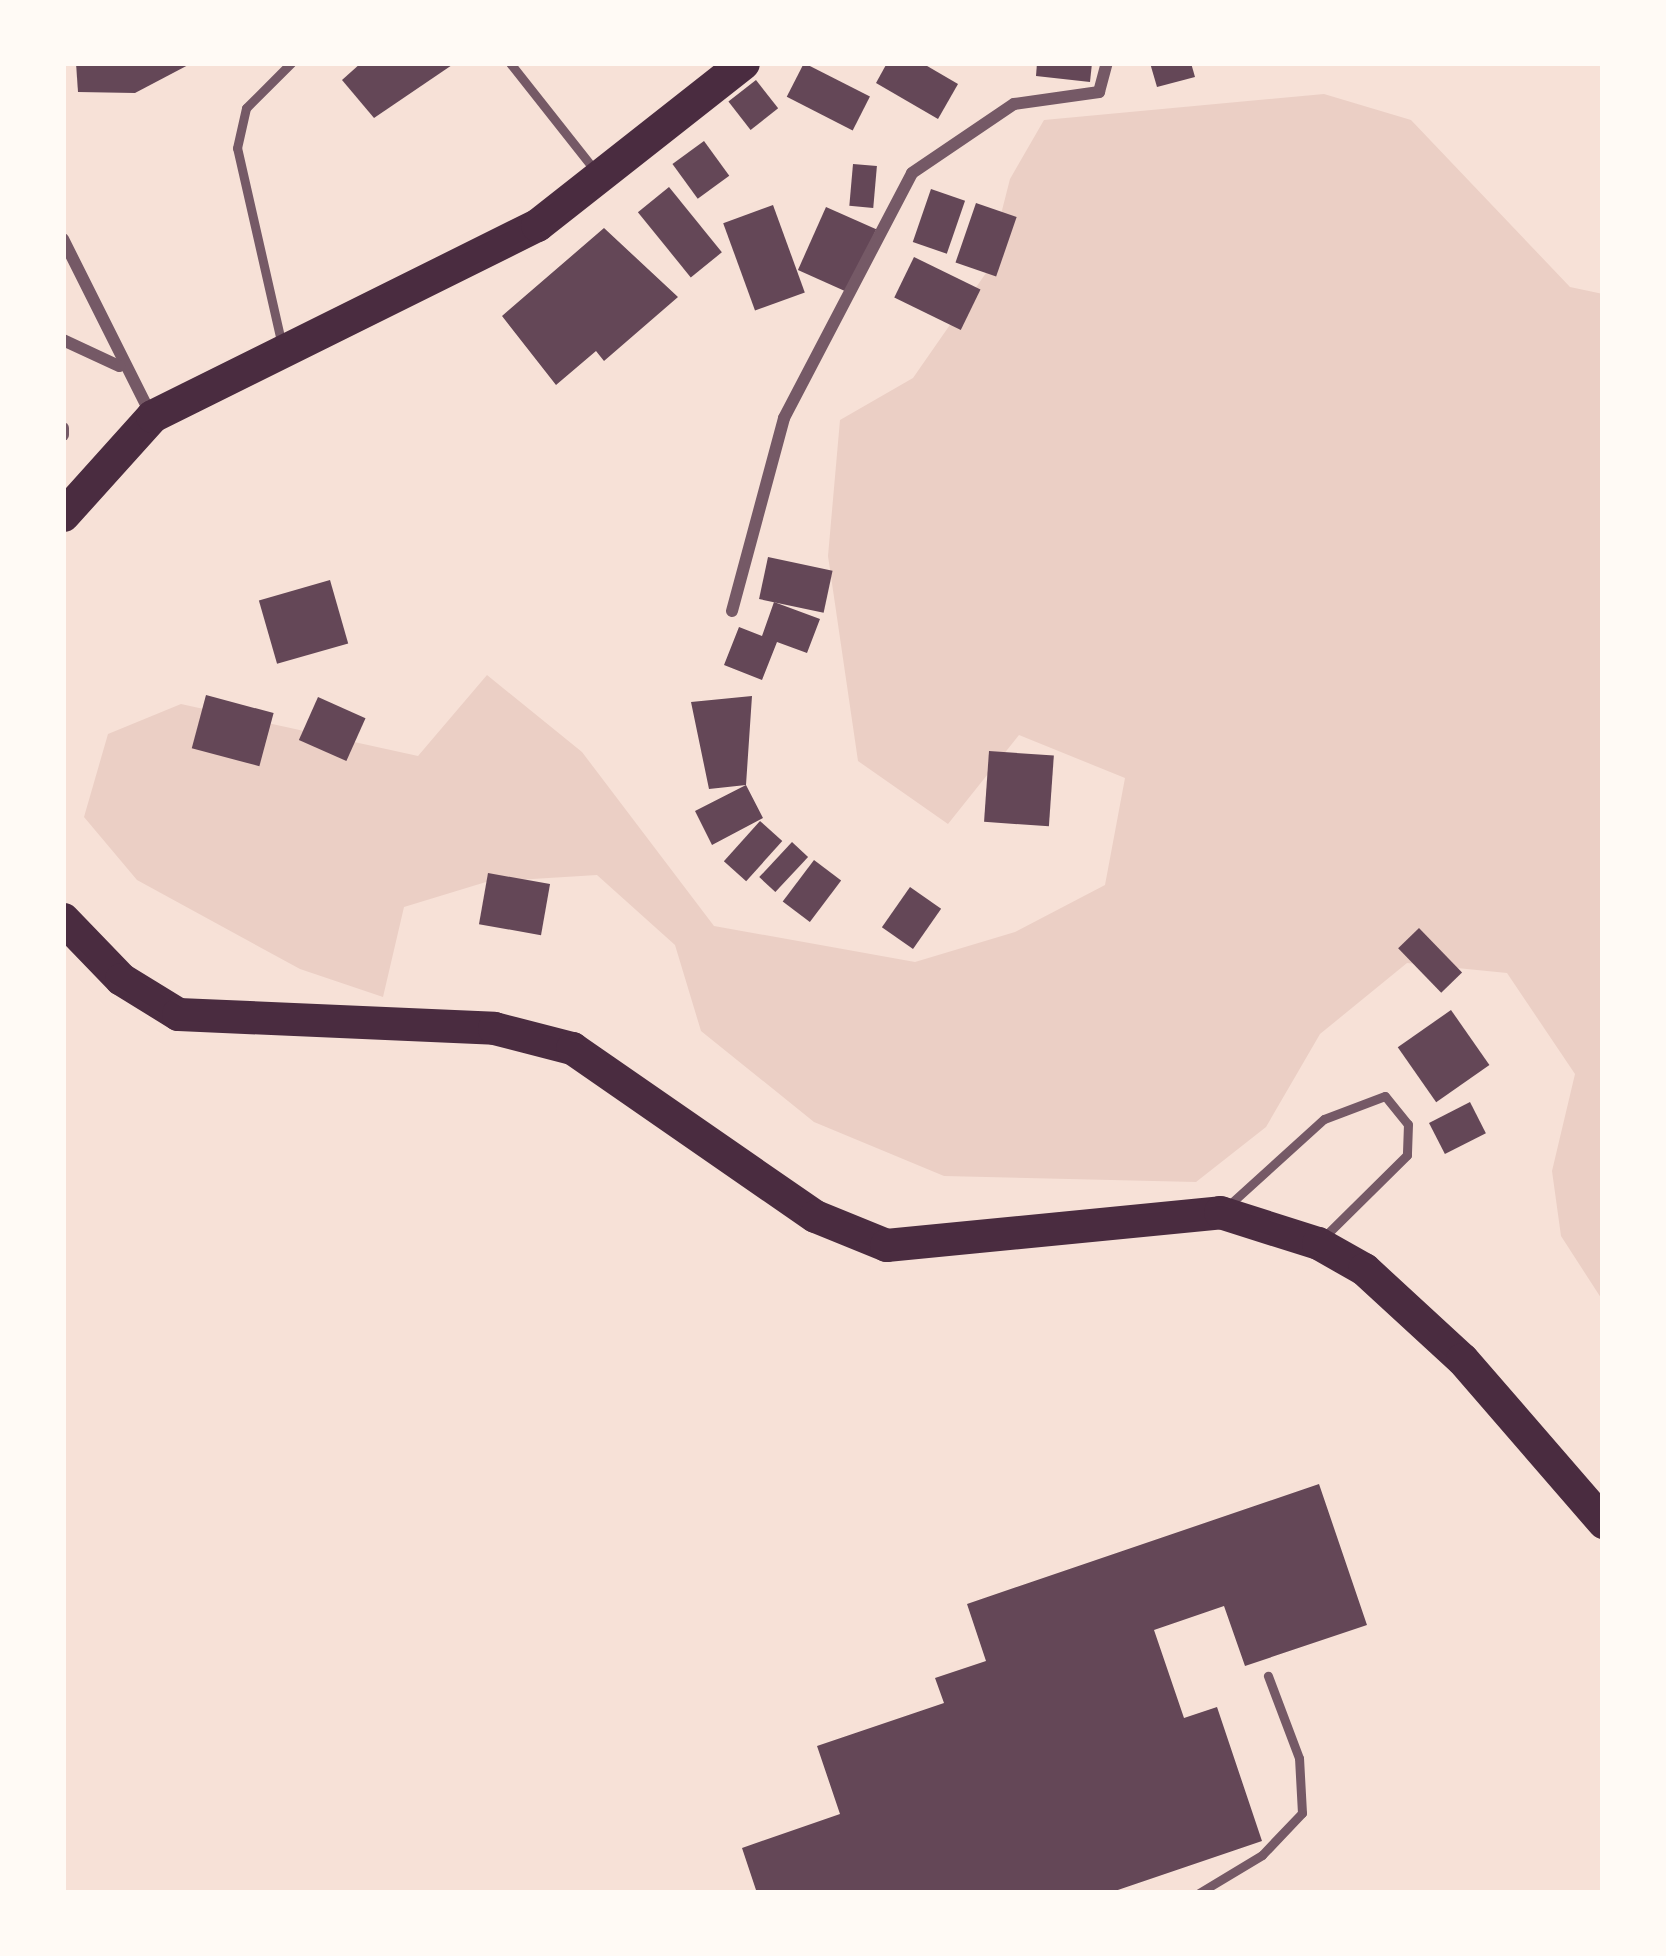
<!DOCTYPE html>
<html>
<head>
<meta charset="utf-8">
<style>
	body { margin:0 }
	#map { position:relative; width:1666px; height:1956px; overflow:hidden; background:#f7e1d7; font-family:"Archivo Narrow",sans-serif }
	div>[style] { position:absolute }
	.green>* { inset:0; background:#ebcfc5 }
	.building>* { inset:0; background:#644757; transform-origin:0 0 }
	.service>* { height:9px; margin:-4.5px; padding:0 4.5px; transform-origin:4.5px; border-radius:4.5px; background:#755966 }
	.minor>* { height:12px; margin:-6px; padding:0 6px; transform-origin:6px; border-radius:6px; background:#755966 }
	.trunk>* { height:33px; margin:-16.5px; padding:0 16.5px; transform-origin:16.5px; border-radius:16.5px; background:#4a2c40 }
	span { translate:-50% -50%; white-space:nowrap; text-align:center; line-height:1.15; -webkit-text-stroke:9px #fffaf5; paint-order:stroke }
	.frame { position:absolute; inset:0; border:66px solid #fffaf5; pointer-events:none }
</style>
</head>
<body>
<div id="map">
	<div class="green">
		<div style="clip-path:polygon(1324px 94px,1411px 120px,1570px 287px,1603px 294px,1603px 1301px,1561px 1236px,1552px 1171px,1575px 1074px,1507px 973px,1407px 963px,1320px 1034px,1266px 1127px,1196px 1182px,944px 1176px,814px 1122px,701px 1031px,675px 945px,597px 875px,486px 882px,404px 907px,383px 997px,300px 969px,137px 880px,84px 817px,108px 734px,181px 704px,418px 756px,487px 675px,582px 752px,714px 926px,915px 962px,1015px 932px,1105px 885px,1125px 778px,1019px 735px,948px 824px,858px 761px,828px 556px,840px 420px,913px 378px,986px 273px,1010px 179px,1044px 120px)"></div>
	</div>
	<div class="building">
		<div style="clip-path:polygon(76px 63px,192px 63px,135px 93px,78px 92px)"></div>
		<div style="clip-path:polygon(361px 63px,455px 63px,374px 118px,342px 80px)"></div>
		<div style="left:804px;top:63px;width:74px;height:38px;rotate:27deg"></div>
		<div style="clip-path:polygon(887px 63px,922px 63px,958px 84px,938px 119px,876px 83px)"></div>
		<div style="clip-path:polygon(1037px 63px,1092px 63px,1090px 82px,1036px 76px)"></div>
		<div style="clip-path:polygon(1150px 63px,1191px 63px,1195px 77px,1157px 87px)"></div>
		<div style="left:756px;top:80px;width:36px;height:35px;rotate:52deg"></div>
		<div style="left:704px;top:141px;width:43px;height:39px;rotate:54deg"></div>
		<div style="left:853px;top:164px;width:24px;height:42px;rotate:5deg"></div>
		<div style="left:669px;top:187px;width:84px;height:40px;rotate:51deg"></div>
		<div style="left:931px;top:189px;width:36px;height:56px;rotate:19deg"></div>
		<div style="left:976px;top:203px;width:43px;height:63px;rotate:19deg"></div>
		<div style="left:773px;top:205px;width:93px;height:53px;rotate:70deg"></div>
		<div style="left:826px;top:207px;width:55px;height:69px;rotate:24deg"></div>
		<div style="clip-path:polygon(604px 228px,678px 297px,604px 361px,596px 351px,556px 385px,502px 316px)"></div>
		<div style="left:914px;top:257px;width:74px;height:45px;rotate:26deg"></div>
		<div style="left:768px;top:557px;width:66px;height:43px;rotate:12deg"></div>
		<div style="left:330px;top:580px;width:66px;height:74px;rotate:74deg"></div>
		<div style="clip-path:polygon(774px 602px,820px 619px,807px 653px,777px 642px,762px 680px,724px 665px,739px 627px,762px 636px)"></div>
		<div style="left:206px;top:695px;width:70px;height:55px;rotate:15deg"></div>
		<div style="clip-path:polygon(752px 696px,746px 785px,763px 818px,712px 845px,695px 811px,746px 785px,709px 789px,691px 702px)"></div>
		<div style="left:318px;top:697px;width:52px;height:47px;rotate:24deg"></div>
		<div style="left:989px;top:751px;width:65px;height:71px;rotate:4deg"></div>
		<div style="left:760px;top:821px;width:30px;height:54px;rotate:42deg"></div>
		<div style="left:792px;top:842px;width:22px;height:48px;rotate:43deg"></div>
		<div style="left:814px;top:860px;width:34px;height:52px;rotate:37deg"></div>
		<div style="left:488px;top:873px;width:63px;height:52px;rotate:10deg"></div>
		<div style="left:910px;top:887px;width:38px;height:49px;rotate:35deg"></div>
		<div style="left:1419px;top:928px;width:62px;height:29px;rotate:46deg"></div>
		<div style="left:1451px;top:1010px;width:67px;height:65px;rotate:55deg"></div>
		<div style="left:1470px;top:1102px;width:35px;height:46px;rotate:63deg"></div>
		<div style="clip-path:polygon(1319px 1484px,1367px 1625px,1245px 1666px,1224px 1606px,1154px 1630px,1184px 1718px,1217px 1707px,1262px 1841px,1109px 1893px,757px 1893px,742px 1848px,840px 1814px,817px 1746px,944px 1703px,935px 1678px,986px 1661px,967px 1604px)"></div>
	</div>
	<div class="service">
		<div style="left:510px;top:63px;width:139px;rotate:51.7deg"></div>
		<div style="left:281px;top:341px;width:198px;rotate:-102.8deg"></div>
		<div style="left:237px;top:148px;width:41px;rotate:-77.3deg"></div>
		<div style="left:246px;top:108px;width:64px;rotate:-45deg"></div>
		<div style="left:1229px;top:1205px;width:128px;rotate:-42.2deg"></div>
		<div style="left:1324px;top:1119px;width:65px;rotate:-20.7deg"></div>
		<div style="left:1385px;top:1096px;width:36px;rotate:51deg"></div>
		<div style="left:1408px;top:1124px;width:31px;rotate:92deg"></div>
		<div style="left:1407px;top:1155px;width:117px;rotate:135.3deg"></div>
		<div style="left:1199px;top:1893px;width:74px;rotate:-31.1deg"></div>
		<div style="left:1262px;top:1855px;width:58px;rotate:-46.4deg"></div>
		<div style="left:1302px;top:1813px;width:55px;rotate:-93.1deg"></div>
		<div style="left:1299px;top:1758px;width:88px;rotate:-110.7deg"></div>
	</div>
	<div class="minor">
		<div style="left:63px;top:239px;width:197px;rotate:63.4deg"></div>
		<div style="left:63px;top:340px;width:62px;rotate:24.9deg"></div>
		<div style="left:63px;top:428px;width:7px;rotate:90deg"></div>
		<div style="left:732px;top:611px;width:200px;rotate:-74.9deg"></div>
		<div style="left:784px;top:418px;width:276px;rotate:-62.4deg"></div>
		<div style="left:912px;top:173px;width:123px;rotate:-34.1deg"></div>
		<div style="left:1014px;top:104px;width:86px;rotate:-8deg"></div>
		<div style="left:1099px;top:92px;width:30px;rotate:-75deg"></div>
	</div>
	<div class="trunk">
		<div style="left:63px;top:515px;width:133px;rotate:-48deg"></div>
		<div style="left:152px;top:416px;width:430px;rotate:-26.4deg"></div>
		<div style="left:537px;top:225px;width:262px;rotate:-38.2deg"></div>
		<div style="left:63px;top:919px;width:83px;rotate:46deg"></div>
		<div style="left:121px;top:979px;width:67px;rotate:31.6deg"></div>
		<div style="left:178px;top:1014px;width:316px;rotate:2.5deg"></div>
		<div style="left:494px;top:1028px;width:81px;rotate:14.4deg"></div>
		<div style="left:572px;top:1048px;width:295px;rotate:34.7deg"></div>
		<div style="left:815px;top:1216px;width:77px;rotate:22.2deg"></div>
		<div style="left:886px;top:1245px;width:336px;rotate:-5.6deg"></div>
		<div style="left:1220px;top:1212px;width:103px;rotate:17.6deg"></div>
		<div style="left:1318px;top:1243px;width:53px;rotate:29.5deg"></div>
		<div style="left:1364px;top:1269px;width:133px;rotate:42.6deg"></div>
		<div style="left:1462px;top:1359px;width:216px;rotate:49.1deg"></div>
	</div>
	<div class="frame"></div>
</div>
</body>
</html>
